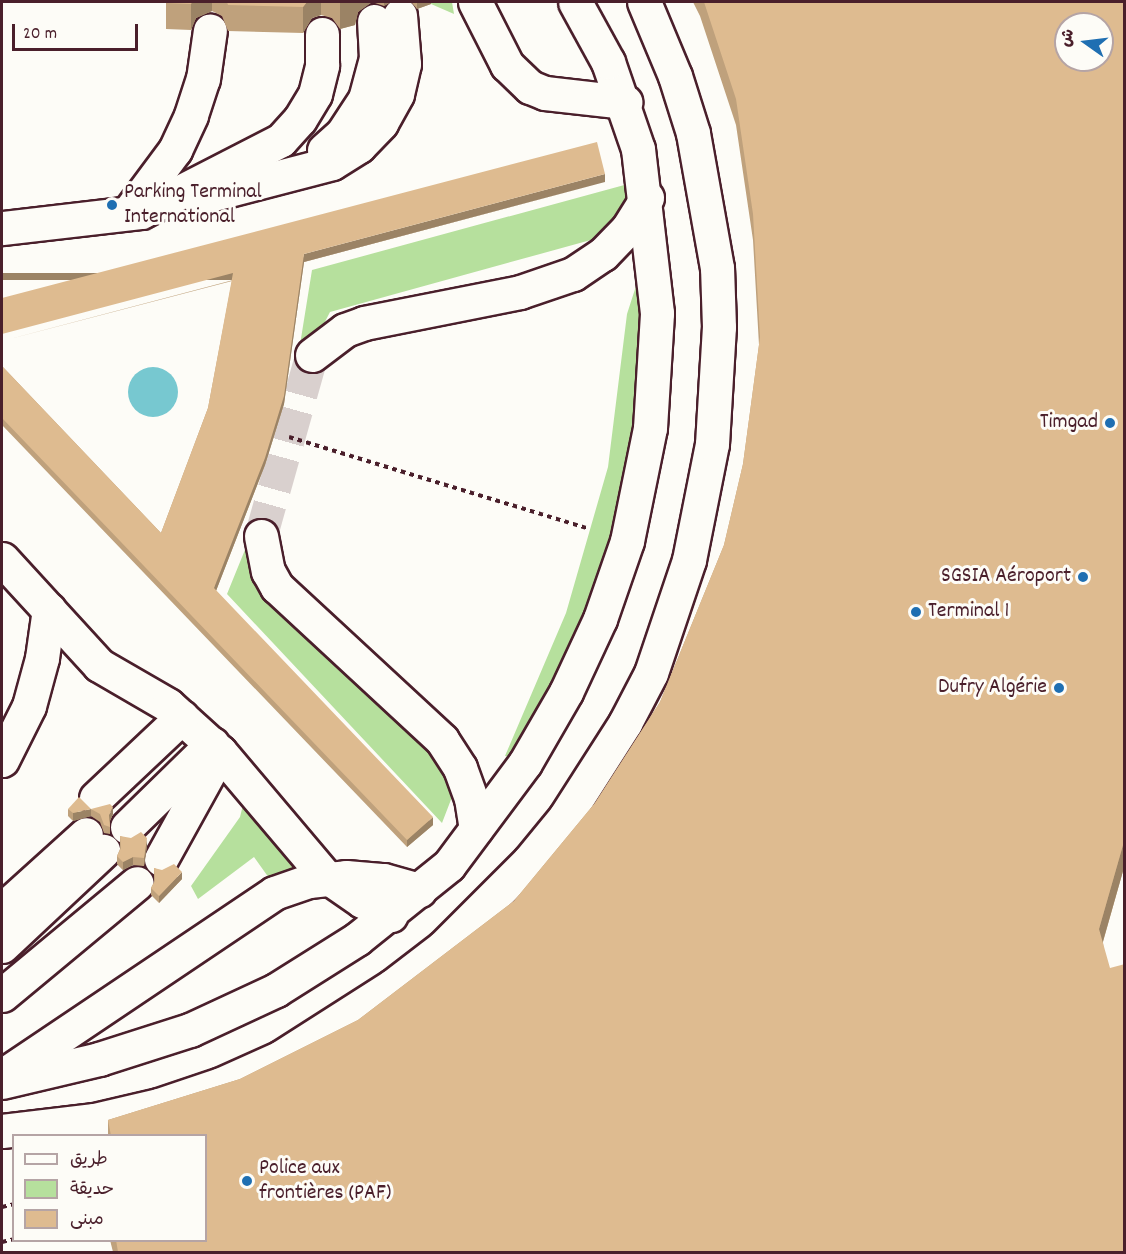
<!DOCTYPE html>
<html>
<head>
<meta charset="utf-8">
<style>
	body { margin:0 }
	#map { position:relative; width:1126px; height:1254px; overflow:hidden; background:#fdfcf7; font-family:Dekko,"Playpen Sans Arabic",sans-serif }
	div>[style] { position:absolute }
	.green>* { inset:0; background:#b6e09d }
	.water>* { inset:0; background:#77c8d0 }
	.round { border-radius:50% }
	.minor-tunnel>* { height:33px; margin-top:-16.5px; transform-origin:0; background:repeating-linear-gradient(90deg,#d9d0ce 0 33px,transparent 0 49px) }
	.path>* { height:4px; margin-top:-2px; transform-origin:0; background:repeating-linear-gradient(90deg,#4a1f2b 0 4.5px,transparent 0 9px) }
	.roads { filter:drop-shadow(2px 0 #4a1f2b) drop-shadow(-2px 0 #4a1f2b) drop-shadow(0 2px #4a1f2b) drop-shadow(0 -2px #4a1f2b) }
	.minor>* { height:33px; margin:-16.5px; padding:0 16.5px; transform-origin:16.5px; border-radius:16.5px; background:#fdfcf7 }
	.major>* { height:33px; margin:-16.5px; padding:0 16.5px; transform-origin:16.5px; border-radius:16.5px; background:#fdfcf7 }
	.wall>* { inset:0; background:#bfa17c }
	.shaded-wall>* { inset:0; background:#9b8365; transform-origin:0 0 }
	.building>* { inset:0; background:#debb90 }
	.dots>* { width:16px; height:16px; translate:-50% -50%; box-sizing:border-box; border:3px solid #fdfcf7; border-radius:50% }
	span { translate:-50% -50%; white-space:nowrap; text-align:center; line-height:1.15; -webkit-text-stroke:6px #fdfcf7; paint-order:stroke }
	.poi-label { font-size:22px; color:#4a1f2b }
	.left { translate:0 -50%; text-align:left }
	.right { translate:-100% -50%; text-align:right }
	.frame { position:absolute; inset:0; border:3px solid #4a1f2b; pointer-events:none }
	.legend { position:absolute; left:12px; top:1134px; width:195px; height:108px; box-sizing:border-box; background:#fdfcf7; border:2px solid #b5a4a5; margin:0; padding:8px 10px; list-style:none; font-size:18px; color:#4a1f2b }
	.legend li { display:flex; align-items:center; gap:12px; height:30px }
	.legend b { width:30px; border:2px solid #b5a4a5 }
	.north { position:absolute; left:1054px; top:12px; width:60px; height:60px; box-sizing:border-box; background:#fdfcf7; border:2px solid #b5a4a5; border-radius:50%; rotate:284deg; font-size:16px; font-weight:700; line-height:24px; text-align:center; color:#4a1f2b }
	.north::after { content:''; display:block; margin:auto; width:21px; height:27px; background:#1f6fb2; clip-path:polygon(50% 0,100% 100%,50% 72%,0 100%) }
	.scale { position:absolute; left:12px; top:24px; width:126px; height:27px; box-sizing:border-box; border:3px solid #4a1f2b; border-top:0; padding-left:8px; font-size:18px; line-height:21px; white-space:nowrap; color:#4a1f2b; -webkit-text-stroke:4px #fdfcf7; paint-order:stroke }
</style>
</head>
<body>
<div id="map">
	<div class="green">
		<div style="clip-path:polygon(430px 2px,452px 2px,454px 14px,431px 4px)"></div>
		<div style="clip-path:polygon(628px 184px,626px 204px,598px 238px,330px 312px,294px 382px,312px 270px)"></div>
		<div style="clip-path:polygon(636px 286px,649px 288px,627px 524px,517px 758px,505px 756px,566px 613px,608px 467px,627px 314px)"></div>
		<div style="clip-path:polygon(251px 535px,257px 571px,449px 774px,452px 797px,442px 823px,227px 594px)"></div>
		<div style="clip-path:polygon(248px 785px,274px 795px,299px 874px,274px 885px,254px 857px,198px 899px,191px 886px,240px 817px)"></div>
	</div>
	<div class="water">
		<div class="round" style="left:128px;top:367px;width:50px;height:50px"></div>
	</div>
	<div class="minor-tunnel">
		<div style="left:261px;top:536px;width:188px;rotate:-74.3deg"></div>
		<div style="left:123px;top:870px;width:34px;rotate:-43deg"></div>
	</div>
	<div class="path">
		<div style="left:289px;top:437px;width:314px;rotate:17deg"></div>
		<div style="left:2px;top:1207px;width:12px;rotate:-14deg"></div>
		<div style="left:2px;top:1242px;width:12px;rotate:-14deg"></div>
	</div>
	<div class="roads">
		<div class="minor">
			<div style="left:475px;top:2px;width:71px;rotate:63.1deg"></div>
			<div style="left:507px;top:65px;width:32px;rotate:44deg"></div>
			<div style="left:530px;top:87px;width:16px;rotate:22deg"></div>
			<div style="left:545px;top:93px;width:81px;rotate:6.4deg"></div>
			<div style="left:324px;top:150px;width:24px;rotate:-42deg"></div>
			<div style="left:342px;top:134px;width:42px;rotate:-56.7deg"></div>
			<div style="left:365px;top:99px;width:42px;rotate:-75deg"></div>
			<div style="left:376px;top:58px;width:37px;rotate:-93deg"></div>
			<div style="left:198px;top:198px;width:138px;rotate:-14.6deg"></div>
			<div style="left:332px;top:163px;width:32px;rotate:-32deg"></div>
			<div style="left:359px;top:146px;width:32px;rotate:-46deg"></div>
			<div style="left:381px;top:123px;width:33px;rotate:-61deg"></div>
			<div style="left:397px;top:94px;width:31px;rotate:-77deg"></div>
			<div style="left:404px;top:64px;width:49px;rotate:-94.7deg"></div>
			<div style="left:128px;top:213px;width:79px;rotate:-53.3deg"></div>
			<div style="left:175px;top:150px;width:38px;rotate:-65deg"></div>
			<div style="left:191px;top:115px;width:38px;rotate:-72deg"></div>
			<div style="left:203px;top:79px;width:49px;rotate:-81.9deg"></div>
			<div style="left:2px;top:228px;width:140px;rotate:-6.6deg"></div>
			<div style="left:141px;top:212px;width:157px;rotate:-27.2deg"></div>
			<div style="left:281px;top:140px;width:28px;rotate:-48deg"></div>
			<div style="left:300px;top:119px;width:29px;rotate:-59deg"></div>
			<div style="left:315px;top:94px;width:30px;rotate:-76deg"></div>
			<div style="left:322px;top:65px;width:31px;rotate:-90deg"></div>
			<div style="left:312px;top:355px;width:41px;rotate:-37.1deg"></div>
			<div style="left:345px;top:330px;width:20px;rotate:-20deg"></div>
			<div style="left:364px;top:323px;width:159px;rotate:-11.2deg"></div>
			<div style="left:520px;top:292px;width:56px;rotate:-18.8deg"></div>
			<div style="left:573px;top:274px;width:36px;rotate:-34deg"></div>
			<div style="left:603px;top:254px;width:36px;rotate:-46deg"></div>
			<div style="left:628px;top:228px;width:36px;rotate:-58deg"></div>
			<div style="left:261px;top:536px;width:36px;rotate:79deg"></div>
			<div style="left:268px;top:571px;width:18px;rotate:61deg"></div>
			<div style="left:277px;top:587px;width:225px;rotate:42.8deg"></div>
			<div style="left:442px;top:740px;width:33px;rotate:57deg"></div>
			<div style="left:460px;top:768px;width:32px;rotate:70deg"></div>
			<div style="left:471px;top:798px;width:31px;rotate:81deg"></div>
			<div style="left:2px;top:559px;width:144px;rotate:47.5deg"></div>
			<div style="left:99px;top:665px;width:80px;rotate:30.1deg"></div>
			<div style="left:168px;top:705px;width:70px;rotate:42.1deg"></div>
			<div style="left:220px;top:752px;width:160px;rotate:49.8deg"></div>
			<div style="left:323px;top:874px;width:47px;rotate:34.7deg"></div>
			<div style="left:362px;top:901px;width:32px;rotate:26deg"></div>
			<div style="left:2px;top:760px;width:60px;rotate:-63.4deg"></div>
			<div style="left:29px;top:706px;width:50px;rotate:-74.8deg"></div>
			<div style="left:42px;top:658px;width:49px;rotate:-81.9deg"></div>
			<div style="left:96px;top:798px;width:118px;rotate:-43.3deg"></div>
			<div style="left:127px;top:827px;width:119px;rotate:-44.3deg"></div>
			<div style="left:161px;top:859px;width:122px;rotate:-61.1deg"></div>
			<div style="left:2px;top:910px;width:113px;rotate:-42.1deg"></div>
			<div style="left:2px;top:946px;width:139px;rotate:-43.2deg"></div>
			<div style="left:2px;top:995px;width:175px;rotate:-39.7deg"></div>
			<div style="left:2px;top:1076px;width:328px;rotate:-33.9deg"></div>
			<div style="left:274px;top:893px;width:37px;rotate:-19deg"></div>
			<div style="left:309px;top:881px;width:37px;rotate:-6deg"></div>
			<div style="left:346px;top:877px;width:38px;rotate:5deg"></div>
			<div style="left:384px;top:880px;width:37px;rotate:16deg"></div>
		</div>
		<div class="major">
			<div style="left:2px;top:1082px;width:100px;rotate:-13.3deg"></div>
			<div style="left:99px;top:1059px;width:96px;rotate:-17.7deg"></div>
			<div style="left:190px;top:1030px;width:95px;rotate:-24.9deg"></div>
			<div style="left:276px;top:990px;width:96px;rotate:-32.2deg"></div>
			<div style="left:357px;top:939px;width:118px;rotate:-38.8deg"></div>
			<div style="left:449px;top:865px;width:127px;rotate:-53.3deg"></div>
			<div style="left:525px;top:763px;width:82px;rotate:-60deg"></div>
			<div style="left:566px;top:692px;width:81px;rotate:-65deg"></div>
			<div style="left:600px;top:619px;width:83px;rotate:-70.9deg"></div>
			<div style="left:627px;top:541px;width:115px;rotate:-78.5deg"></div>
			<div style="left:650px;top:428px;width:115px;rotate:-86.5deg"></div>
			<div style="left:657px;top:313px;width:165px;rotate:-96.6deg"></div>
			<div style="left:638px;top:149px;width:92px;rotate:-109deg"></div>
			<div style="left:608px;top:62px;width:68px;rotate:-118.8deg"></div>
			<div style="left:2px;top:1131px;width:93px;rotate:-6.8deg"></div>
			<div style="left:94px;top:1120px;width:67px;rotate:-13deg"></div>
			<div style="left:159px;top:1105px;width:65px;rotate:-18.7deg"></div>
			<div style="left:221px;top:1084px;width:66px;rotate:-24.2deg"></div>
			<div style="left:281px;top:1057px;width:132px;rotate:-32.6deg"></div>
			<div style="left:392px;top:986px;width:64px;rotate:-37.4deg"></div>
			<div style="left:443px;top:947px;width:122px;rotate:-45deg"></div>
			<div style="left:529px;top:861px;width:57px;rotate:-50.7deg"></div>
			<div style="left:565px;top:817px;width:112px;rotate:-57.4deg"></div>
			<div style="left:625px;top:723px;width:56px;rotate:-62.5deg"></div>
			<div style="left:651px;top:673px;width:119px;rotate:-71.4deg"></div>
			<div style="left:689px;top:560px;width:118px;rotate:-78.8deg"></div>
			<div style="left:712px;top:444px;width:117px;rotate:-86.6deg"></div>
			<div style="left:719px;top:327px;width:59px;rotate:-91.9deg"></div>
			<div style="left:717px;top:268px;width:137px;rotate:-100.1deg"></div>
			<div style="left:693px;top:133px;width:60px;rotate:-107.5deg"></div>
			<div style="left:675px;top:76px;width:80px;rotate:-112.7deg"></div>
		</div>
	</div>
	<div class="wall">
		<div style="clip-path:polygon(166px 2px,391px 2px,384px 6px,372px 2px,358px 12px,355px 25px,340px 29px,332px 18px,321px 15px,312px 18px,303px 33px,228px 31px,222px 16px,212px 11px,196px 18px,191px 30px,166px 29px)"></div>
		<div style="clip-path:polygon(411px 2px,431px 2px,431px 4px,417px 9px)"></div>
		<div style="clip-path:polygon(693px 2px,1125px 2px,1125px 864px,1103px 942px,1125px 1252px,113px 1252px,110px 1240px,206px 1240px,206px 1136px,108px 1136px,108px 1120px,240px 1079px,358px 1020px,514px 901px,595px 803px,660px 702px,724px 545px,743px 464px,759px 345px,753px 240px,736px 125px,700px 16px)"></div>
		<div style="clip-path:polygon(605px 182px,304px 262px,284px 404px,265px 465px,216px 591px,433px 825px,407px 847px,2px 425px,2px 366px,161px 533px,208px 408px,232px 281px,2px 341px)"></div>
		<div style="clip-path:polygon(68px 809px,91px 816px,73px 821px,68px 816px)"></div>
		<div style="clip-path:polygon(91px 809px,113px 814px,110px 821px,110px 834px,104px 833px,100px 822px,91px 816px)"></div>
		<div style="clip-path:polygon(120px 836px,147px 846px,144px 866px,133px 865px,123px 870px,117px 864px,117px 856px,120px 849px)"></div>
		<div style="clip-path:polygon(154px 868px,182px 879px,159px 903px,151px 895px,151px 888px,154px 882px)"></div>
	</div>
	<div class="shaded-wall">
		<div style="clip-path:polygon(192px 2px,212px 2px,212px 11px,196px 18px,191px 30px,191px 4px)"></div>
		<div style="clip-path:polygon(307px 2px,321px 2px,321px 15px,312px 18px,303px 33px,303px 7px)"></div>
		<div style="clip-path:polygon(346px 2px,372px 2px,358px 12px,355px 25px,340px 29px,340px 3px)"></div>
		<div style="clip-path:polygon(384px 2px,391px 2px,384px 6px)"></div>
		<div style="clip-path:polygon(417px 2px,431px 2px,431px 4px,417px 9px)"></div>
		<div style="clip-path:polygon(605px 174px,605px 182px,304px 262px,284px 404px,265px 465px,214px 596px,214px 588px,304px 254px)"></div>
		<div style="left:233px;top:273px;width:7px;height:239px;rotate:90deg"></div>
		<div style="clip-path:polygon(113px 807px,113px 814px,109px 823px,109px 815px)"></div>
		<div style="clip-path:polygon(91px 809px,91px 816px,73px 821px,73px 813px)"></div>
		<div style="clip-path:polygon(433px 817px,433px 825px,407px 847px,407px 840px)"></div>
		<div style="clip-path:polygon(147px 838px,147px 846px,144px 866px,144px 858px)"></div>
		<div style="clip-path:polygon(1125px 838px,1125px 864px,1099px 955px,1099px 929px)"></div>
		<div style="clip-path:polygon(133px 857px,133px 865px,123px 870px,123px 862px)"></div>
		<div style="clip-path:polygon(182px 872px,182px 879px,159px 903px,159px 896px)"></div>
	</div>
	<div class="building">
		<div style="clip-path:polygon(166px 2px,192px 2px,191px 4px,166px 3px)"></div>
		<div style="clip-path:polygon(227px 2px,307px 2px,303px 7px,228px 5px)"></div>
		<div style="clip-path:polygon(evenodd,704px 2px,1125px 2px,1125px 708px,1123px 715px,1125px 715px,1125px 838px,1099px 929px,1110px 968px,1125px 964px,1125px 1252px,118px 1252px,116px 1240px,206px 1240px,206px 1136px,111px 1136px,108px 1120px,240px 1079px,358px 1020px,514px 901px,595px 803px,660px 702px,724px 545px,743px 464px,760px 337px,753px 214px,736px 99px,704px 2px,1066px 24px,1102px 24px,1102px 60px,1066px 60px,1066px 24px)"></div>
		<div style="clip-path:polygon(597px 142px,605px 174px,304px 254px,284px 396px,265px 458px,214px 588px,433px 817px,407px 840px,2px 418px,2px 366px,161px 533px,208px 408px,233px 273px,2px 334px,2px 298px)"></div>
		<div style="clip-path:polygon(79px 797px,91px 809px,73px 813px,68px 809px)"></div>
		<div style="clip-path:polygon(110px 804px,113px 807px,109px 815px,110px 827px,104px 825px,100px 814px,91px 809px)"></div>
		<div style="clip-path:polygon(141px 832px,147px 838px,144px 858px,133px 857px,123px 862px,117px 856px,121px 848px,120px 836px,131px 838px)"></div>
		<div style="clip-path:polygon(174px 864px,182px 872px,159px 896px,151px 888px,155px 881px,154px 868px,162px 870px)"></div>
	</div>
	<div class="dots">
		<div style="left:112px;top:205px;background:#1f6fb2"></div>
		<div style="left:1110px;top:423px;background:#1f6fb2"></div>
		<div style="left:1083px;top:577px;background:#1f6fb2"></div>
		<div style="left:916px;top:612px;background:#1f6fb2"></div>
		<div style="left:1059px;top:688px;background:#1f6fb2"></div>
		<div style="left:247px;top:1181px;background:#1f6fb2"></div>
	</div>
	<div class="poi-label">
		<span class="left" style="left:124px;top:205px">Parking Terminal<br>International</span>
		<span class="right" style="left:1098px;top:423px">Timgad</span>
		<span class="right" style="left:1071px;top:577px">SGSIA Aéroport</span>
		<span class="left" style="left:928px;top:612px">Terminal 1</span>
		<span class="right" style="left:1047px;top:688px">Dufry Algérie</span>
		<span class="left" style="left:259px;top:1181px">Police aux<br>frontières (PAF)</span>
	</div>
	<div class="frame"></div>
	<ul class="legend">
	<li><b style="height:8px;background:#fdfcf7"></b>طريق</li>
	<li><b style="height:16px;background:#b6e09d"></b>حديقة</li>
	<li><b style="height:16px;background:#debb90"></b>مبنى</li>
	</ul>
	<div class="north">ش</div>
	<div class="scale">20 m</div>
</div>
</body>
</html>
